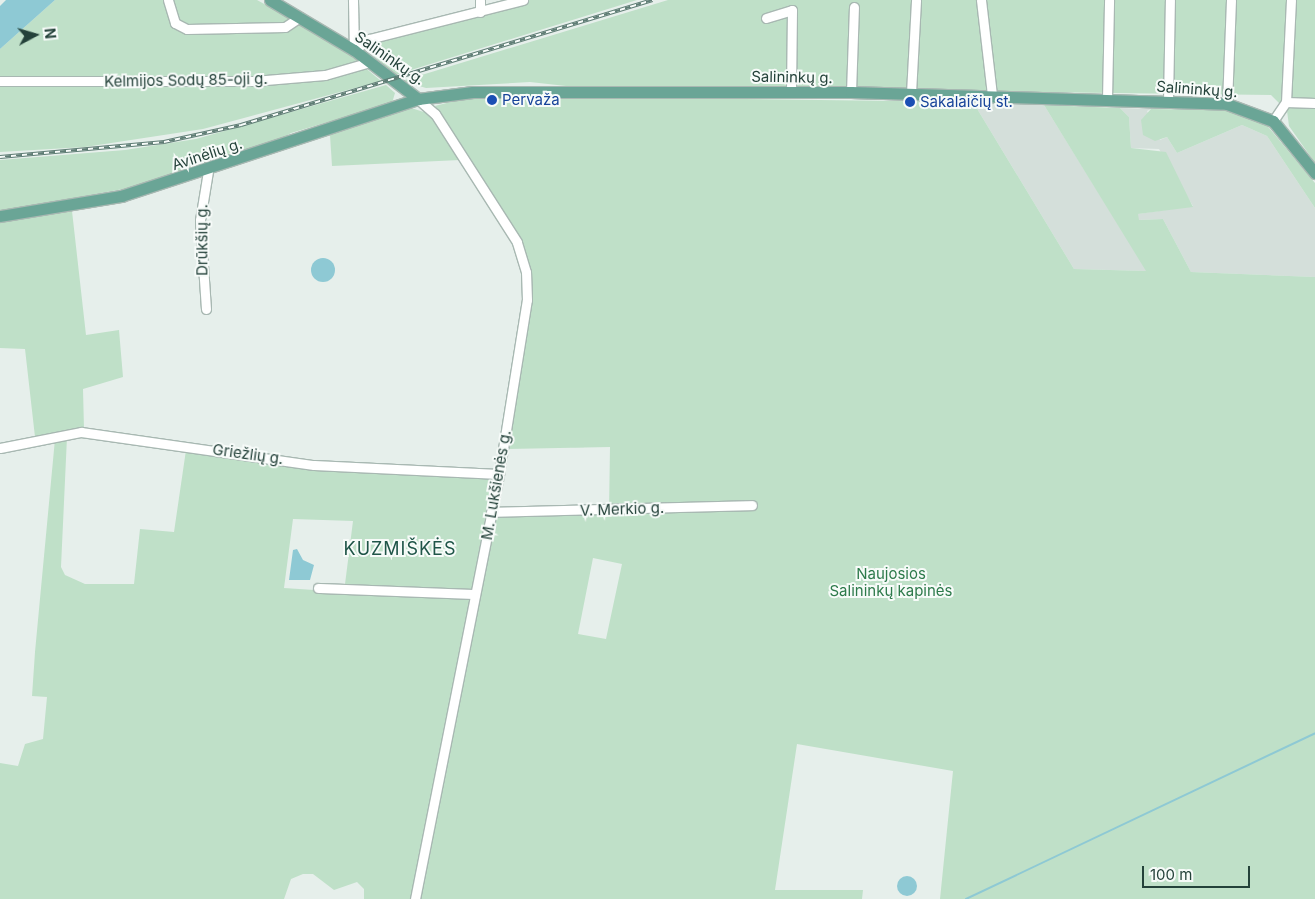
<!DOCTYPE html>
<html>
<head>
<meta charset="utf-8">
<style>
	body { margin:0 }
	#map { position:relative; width:1315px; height:899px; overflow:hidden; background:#e6efeb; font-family:Inter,sans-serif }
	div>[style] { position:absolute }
	.built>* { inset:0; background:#d4dfda }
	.green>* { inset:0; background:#bfe0c8 }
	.water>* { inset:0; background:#8ec9d4 }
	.round { border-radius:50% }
	.stream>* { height:2px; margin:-1px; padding:0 1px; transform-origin:1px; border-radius:1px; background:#8ec9d4 }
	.roads { filter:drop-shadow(1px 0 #a8b8b2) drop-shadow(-1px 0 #a8b8b2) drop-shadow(0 1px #a8b8b2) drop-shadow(0 -1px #a8b8b2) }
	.minor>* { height:9px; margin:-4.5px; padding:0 4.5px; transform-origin:4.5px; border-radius:4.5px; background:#fff }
	.major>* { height:11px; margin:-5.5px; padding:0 5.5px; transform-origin:5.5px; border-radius:5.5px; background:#6aa596 }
	.rail>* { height:4px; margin-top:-2px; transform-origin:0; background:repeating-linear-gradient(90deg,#f7fbf9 0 5.5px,#5f7d75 0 11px); box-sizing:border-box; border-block:1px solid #5f7d75 }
	.dots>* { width:14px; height:14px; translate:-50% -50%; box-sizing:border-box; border:2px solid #f7fbf9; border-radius:50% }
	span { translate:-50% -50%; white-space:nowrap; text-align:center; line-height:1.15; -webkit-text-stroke:4px #f7fbf9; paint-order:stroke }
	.street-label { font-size:15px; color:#24423a }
	.transit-label { font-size:15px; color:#164399 }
	.left { translate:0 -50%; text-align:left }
	.park-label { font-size:15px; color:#2d7a4b }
	.quarter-label { font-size:18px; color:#1f5548; letter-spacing:1px }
	.north { position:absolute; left:10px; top:10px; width:50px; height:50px; -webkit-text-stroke:4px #f7fbf9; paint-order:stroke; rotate:84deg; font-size:14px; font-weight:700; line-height:20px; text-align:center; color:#24423a }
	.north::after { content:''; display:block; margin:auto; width:18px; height:22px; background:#24423a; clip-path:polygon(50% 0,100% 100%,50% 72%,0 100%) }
	.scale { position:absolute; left:1142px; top:866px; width:108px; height:22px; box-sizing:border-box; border:2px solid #24423a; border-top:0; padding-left:6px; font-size:15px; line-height:18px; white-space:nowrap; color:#24423a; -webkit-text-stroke:4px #f7fbf9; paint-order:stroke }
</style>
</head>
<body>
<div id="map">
	<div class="built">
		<div style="clip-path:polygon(973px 102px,1044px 105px,1147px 271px,1074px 269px)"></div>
		<div style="clip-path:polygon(1120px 108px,1151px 109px,1147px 111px,1160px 140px,1167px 137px,1177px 153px,1242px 125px,1267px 136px,1315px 208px,1315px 277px,1191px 272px,1163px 219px,1138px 220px,1138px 214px,1193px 206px,1159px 149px,1131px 148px,1129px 117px)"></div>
	</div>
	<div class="green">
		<div style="clip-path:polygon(55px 0,257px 0,338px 45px,381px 81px,203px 129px,85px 147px,0 152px,0 49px)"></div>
		<div style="clip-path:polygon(530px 0,637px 0,395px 75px,367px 50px,372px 44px)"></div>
		<div style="clip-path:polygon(668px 0,1315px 0,1315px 163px,1289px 126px,1287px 111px,1271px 95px,566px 86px,530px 82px,426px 88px,402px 81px)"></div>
		<div style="clip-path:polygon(386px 85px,395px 93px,392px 103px,291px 133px,273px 144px,129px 188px,0 211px,0 160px,125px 150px,196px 139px)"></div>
		<div style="clip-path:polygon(evenodd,523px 96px,973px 102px,1074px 269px,1146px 271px,1044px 105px,1120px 108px,1129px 117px,1131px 148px,1166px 152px,1193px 207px,1138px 214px,1139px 220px,1163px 219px,1191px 272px,1315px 277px,1315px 899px,940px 899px,953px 771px,797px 744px,775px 890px,863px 890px,862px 899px,419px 899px,494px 517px,609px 513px,610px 447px,507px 449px,530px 314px,530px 274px,523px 245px,435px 106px,466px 98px,523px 96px,593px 558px,622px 564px,606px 639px,578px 634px,593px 558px)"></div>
		<div style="clip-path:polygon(408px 107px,430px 114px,460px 160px,332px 166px,330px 135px)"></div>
		<div style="clip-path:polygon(1151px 109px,1227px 110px,1265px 123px,1315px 183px,1315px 208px,1267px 136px,1242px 125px,1177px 153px,1167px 137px,1155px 141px,1143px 135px,1141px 120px)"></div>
		<div style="clip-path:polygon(72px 211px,86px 335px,119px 330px,123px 377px,83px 389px,84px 429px,35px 437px,25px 349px,0 348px,0 220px)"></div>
		<div style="clip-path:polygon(evenodd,67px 437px,61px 567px,65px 575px,85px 584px,134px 584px,140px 529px,174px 532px,186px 450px,493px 478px,412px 899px,364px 899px,364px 889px,357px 882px,334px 890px,313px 874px,303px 874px,291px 879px,284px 899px,0 899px,0 763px,18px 766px,25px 744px,43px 739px,47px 697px,32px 696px,35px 652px,55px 439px,67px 437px,293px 519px,353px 521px,344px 592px,284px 588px,293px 519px)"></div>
	</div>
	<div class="water">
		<div style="clip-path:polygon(6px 0,55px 0,0 49px,0 6px)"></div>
		<div class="round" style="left:311px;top:258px;width:24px;height:24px"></div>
		<div style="clip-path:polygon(297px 549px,303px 560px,314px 565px,310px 580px,289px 580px,293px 550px)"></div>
		<div class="round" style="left:897px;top:876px;width:20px;height:20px"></div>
	</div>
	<div class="stream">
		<div style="left:966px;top:899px;width:386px;rotate:-25.4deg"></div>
	</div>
	<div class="roads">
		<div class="minor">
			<div style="left:168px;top:0;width:24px;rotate:73deg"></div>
			<div style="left:175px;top:23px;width:13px;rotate:27deg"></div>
			<div style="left:187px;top:29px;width:98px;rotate:-1.2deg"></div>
			<div style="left:285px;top:27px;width:18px;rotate:-34deg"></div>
			<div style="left:353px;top:0;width:50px;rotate:88.9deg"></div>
			<div style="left:480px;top:0;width:12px;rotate:90deg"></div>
			<div style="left:981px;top:0;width:96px;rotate:83.4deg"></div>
			<div style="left:766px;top:18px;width:27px;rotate:-17deg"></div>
			<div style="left:792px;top:10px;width:81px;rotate:90.7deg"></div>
			<div style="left:354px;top:50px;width:19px;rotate:-36deg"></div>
			<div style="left:369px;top:39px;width:159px;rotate:-14.2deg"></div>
			<div style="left:0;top:81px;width:254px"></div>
			<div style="left:254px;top:81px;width:71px;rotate:-4.8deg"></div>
			<div style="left:325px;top:75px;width:47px;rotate:-16.1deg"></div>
			<div style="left:851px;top:92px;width:85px;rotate:-88deg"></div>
			<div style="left:911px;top:93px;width:93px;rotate:-86.9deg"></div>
			<div style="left:1107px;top:99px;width:99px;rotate:-88.8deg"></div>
			<div style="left:1168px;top:101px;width:101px;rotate:-88.9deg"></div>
			<div style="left:1286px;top:102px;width:29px;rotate:2deg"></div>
			<div style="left:1227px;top:104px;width:104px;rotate:-87.8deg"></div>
			<div style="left:1273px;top:121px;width:23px;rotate:-56deg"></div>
			<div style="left:1286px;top:102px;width:102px;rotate:-87.2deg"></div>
			<div style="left:206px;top:309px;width:89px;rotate:-93.9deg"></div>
			<div style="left:200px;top:220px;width:50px;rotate:-80.7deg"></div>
			<div style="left:0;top:448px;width:83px;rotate:-11.2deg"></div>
			<div style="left:81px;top:432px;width:235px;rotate:8.1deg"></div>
			<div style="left:314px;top:465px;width:185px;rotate:2.8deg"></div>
			<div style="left:491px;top:512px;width:261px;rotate:-1.5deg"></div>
			<div style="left:318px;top:588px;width:157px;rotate:2.2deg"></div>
			<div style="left:415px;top:899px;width:433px;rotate:-78.8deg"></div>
			<div style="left:499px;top:474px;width:176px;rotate:-80.9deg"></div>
			<div style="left:527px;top:300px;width:28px;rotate:-92deg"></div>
			<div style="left:526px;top:272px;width:31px;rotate:-107deg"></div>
			<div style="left:517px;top:242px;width:152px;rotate:-122.6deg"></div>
			<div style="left:435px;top:114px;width:23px;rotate:-139deg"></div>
		</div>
		<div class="major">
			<div style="left:270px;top:0;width:98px;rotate:30.8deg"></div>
			<div style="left:354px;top:50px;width:81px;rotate:37.4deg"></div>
			<div style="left:0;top:216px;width:123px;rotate:-9.4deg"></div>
			<div style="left:121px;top:196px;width:312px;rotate:-18.1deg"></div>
			<div style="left:418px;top:99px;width:55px;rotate:-7.3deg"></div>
			<div style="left:473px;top:92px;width:378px"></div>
			<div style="left:851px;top:92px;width:376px;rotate:1.8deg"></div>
			<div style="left:1227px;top:104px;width:49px;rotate:20.3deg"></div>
			<div style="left:1273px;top:121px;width:67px;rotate:51.1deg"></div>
		</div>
	</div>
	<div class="rail">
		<div style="left:0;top:157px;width:165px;rotate:-5.2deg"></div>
		<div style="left:164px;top:142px;width:79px;rotate:-12.4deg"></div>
		<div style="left:241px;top:125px;width:430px;rotate:-16.9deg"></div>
	</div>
	<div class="dots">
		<div style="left:492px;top:100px;background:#1a4fb4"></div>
		<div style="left:910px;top:102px;background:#1a4fb4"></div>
	</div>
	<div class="street-label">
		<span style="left:390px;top:58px;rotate:35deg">Salininkų g.</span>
		<span style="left:792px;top:77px;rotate:1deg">Salininkų g.</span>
		<span style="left:186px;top:80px;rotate:-1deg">Kelmijos Sodų 85-oji g.</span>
		<span style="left:1197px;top:89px;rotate:4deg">Salininkų g.</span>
		<span style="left:207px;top:154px;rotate:-18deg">Avinėlių g.</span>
		<span style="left:202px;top:240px;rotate:-90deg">Drūkšių g.</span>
		<span style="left:248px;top:454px;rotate:8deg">Griežlių g.</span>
		<span style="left:496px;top:485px;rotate:-80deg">M. Lukšienės g.</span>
		<span style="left:622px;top:509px;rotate:-2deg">V. Merkio g.</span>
	</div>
	<div class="transit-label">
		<span class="left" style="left:502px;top:100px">Pervaža</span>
		<span class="left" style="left:920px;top:102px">Sakalaičių st.</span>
	</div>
	<div class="park-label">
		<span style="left:891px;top:582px">Naujosios<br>Salininkų kapinės</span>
	</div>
	<div class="quarter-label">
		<span style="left:400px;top:549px">KUZMIŠKĖS</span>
	</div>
	<div class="north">N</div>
	<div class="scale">100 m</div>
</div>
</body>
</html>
